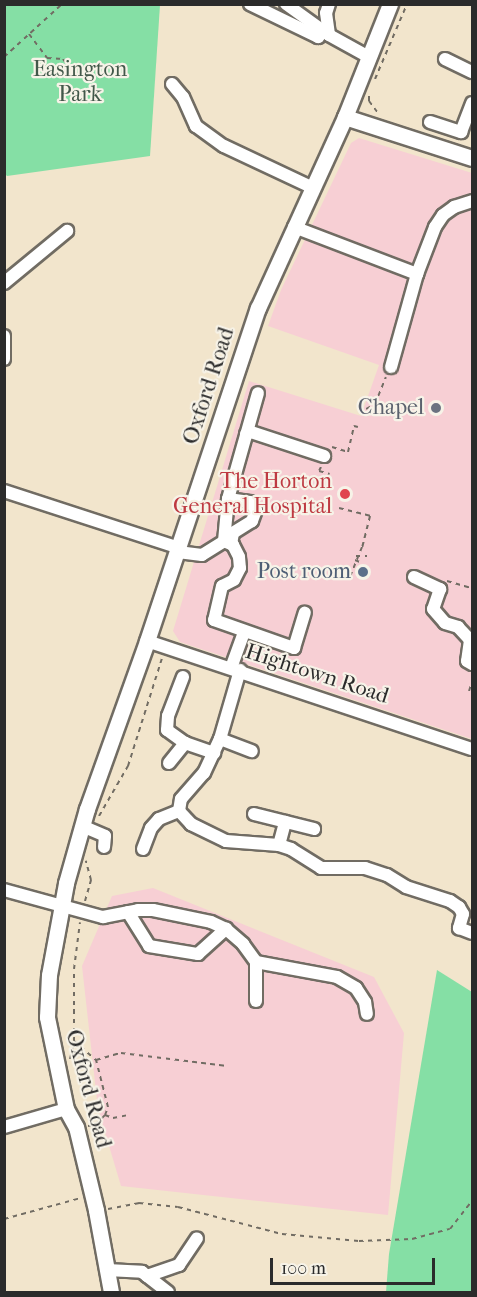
<!DOCTYPE html>
<html>
<head>
<meta charset="utf-8">
<style>
	body { margin:0 }
	#map { position:relative; width:477px; height:1297px; overflow:hidden; background:#f2e5cc; font-family:"IM FELL French Canon",serif }
	div>[style] { position:absolute }
	.built>* { inset:0; background:#f7cfd4 }
	.green>* { inset:0; background:#85dfa5 }
	.path>* { height:2px; margin-top:-1px; transform-origin:0; background:repeating-linear-gradient(90deg,#716c63 0 4.5px,transparent 0 9px) }
	.roads { filter:drop-shadow(2px 0 #716c63) drop-shadow(-2px 0 #716c63) drop-shadow(0 2px #716c63) drop-shadow(0 -2px #716c63) }
	.minor>* { height:12px; margin:-6px; padding:0 6px; transform-origin:6px; border-radius:6px; background:#fff }
	.major>* { height:15px; margin:-7.5px; padding:0 7.5px; transform-origin:7.5px; border-radius:7.5px; background:#fff }
	.dots>* { width:16px; height:16px; translate:-50% -50%; box-sizing:border-box; border:3px solid #f7f3e8; border-radius:50% }
	span { translate:-50% -50%; white-space:nowrap; text-align:center; line-height:1.15; -webkit-text-stroke:4.5px #f7f3e8; paint-order:stroke }
	.park-label { font-size:22px; color:#42584a }
	.street-label { font-size:22px; color:#2b2b2b }
	.worship-label { font-size:22px; color:#5b616d }
	.right { translate:-100% -50%; text-align:right }
	.health-label { font-size:22px; color:#be3a42 }
	.service-label { font-size:22px; color:#4e5e75 }
	.frame { position:absolute; inset:0; border:6px solid #2b2b2b; pointer-events:none }
	.scale { position:absolute; left:270px; top:1258px; width:165px; height:27px; box-sizing:border-box; border:3px solid #2b2b2b; border-top:0; padding-left:8px; font-size:18px; line-height:21px; white-space:nowrap; color:#2b2b2b; -webkit-text-stroke:4px #f7f3e8; paint-order:stroke }
</style>
</head>
<body>
<div id="map">
	<div class="built">
		<div style="clip-path:polygon(359px 138px,472px 173px,472px 739px,180px 642px,173px 631px,249px 381px,361px 416px,379px 365px,268px 326px,281px 290px,351px 143px)"></div>
		<div style="clip-path:polygon(153px 888px,374px 977px,404px 1033px,388px 1215px,121px 1186px,98px 1109px,82px 966px,112px 896px)"></div>
	</div>
	<div class="green">
		<div style="clip-path:polygon(4px 5px,160px 5px,150px 156px,7px 176px,4px 173px)"></div>
		<div style="clip-path:polygon(437px 970px,472px 992px,472px 1292px,386px 1292px,389px 1254px)"></div>
	</div>
	<div class="path">
		<div style="left:29px;top:34px;width:30px;rotate:53deg"></div>
		<div style="left:47px;top:58px;width:16px;rotate:4deg"></div>
		<div style="left:63px;top:59px;width:19px;rotate:54deg"></div>
		<div style="left:4px;top:57px;width:79px;rotate:-42.4deg"></div>
		<div style="left:375px;top:79px;width:82px;rotate:-66.9deg"></div>
		<div style="left:369px;top:96px;width:5px;rotate:90deg"></div>
		<div style="left:369px;top:101px;width:15px;rotate:53deg"></div>
		<div style="left:366px;top:409px;width:10px;rotate:-29deg"></div>
		<div style="left:375px;top:404px;width:29px;rotate:-68deg"></div>
		<div style="left:332px;top:447px;width:17px;rotate:17deg"></div>
		<div style="left:348px;top:452px;width:27px;rotate:-77deg"></div>
		<div style="left:354px;top:426px;width:4px;rotate:14deg"></div>
		<div style="left:321px;top:467px;width:4px;rotate:117deg"></div>
		<div style="left:319px;top:471px;width:11px;rotate:15deg"></div>
		<div style="left:339px;top:508px;width:32px;rotate:14deg"></div>
		<div style="left:370px;top:516px;width:32px;rotate:104deg"></div>
		<div style="left:362px;top:547px;width:31px;rotate:112deg"></div>
		<div style="left:350px;top:576px;width:5px;rotate:-158deg"></div>
		<div style="left:356px;top:556px;width:11px"></div>
		<div style="left:355px;top:560px;width:8px;rotate:23deg"></div>
		<div style="left:447px;top:581px;width:26px;rotate:16deg"></div>
		<div style="left:469px;top:691px;width:9px;rotate:-72deg"></div>
		<div style="left:99px;top:816px;width:58px;rotate:-59.9deg"></div>
		<div style="left:128px;top:766px;width:113px;rotate:-72.5deg"></div>
		<div style="left:85px;top:901px;width:22px;rotate:-74deg"></div>
		<div style="left:91px;top:880px;width:20px;rotate:-105deg"></div>
		<div style="left:74px;top:1041px;width:29px;rotate:41deg"></div>
		<div style="left:70px;top:1059px;width:18px;rotate:-77deg"></div>
		<div style="left:74px;top:1041px;width:72px;rotate:-90deg"></div>
		<div style="left:74px;top:969px;width:47px;rotate:-82.7deg"></div>
		<div style="left:105px;top:1115px;width:9px;rotate:-69deg"></div>
		<div style="left:108px;top:1107px;width:49px;rotate:-104.3deg"></div>
		<div style="left:96px;top:1060px;width:26px;rotate:-16deg"></div>
		<div style="left:121px;top:1053px;width:107px;rotate:7deg"></div>
		<div style="left:88px;top:1126px;width:7px;rotate:-8deg"></div>
		<div style="left:95px;top:1125px;width:14px;rotate:-45deg"></div>
		<div style="left:105px;top:1115px;width:9px;rotate:21deg"></div>
		<div style="left:113px;top:1118px;width:15px;rotate:-11deg"></div>
		<div style="left:108px;top:1209px;width:32px;rotate:-11deg"></div>
		<div style="left:139px;top:1203px;width:39px;rotate:6deg"></div>
		<div style="left:178px;top:1207px;width:107px;rotate:14.6deg"></div>
		<div style="left:282px;top:1234px;width:77px;rotate:5.2deg"></div>
		<div style="left:359px;top:1241px;width:53px;rotate:-2.2deg"></div>
		<div style="left:412px;top:1239px;width:39px;rotate:-15deg"></div>
		<div style="left:450px;top:1229px;width:36px;rotate:-52deg"></div>
		<div style="left:4px;top:1219px;width:80px;rotate:-15.3deg"></div>
	</div>
	<div class="roads">
		<div class="minor">
			<div style="left:250px;top:4px;width:76px;rotate:25.9deg"></div>
			<div style="left:318px;top:37px;width:8px;rotate:-60deg"></div>
			<div style="left:286px;top:4px;width:53px;rotate:35.8deg"></div>
			<div style="left:329px;top:35px;width:46px;rotate:28.8deg"></div>
			<div style="left:329px;top:4px;width:9px;rotate:108deg"></div>
			<div style="left:326px;top:13px;width:22px;rotate:82deg"></div>
			<div style="left:445px;top:59px;width:30px;rotate:26deg"></div>
			<div style="left:172px;top:84px;width:17px;rotate:50deg"></div>
			<div style="left:183px;top:97px;width:32px;rotate:66deg"></div>
			<div style="left:196px;top:126px;width:34px;rotate:36deg"></div>
			<div style="left:224px;top:146px;width:96px;rotate:25.2deg"></div>
			<div style="left:430px;top:122px;width:33px;rotate:18deg"></div>
			<div style="left:461px;top:132px;width:31px;rotate:-69deg"></div>
			<div style="left:294px;top:227px;width:132px;rotate:20.9deg"></div>
			<div style="left:417px;top:274px;width:50px;rotate:-69deg"></div>
			<div style="left:435px;top:227px;width:14px;rotate:-56deg"></div>
			<div style="left:443px;top:215px;width:14px;rotate:-36deg"></div>
			<div style="left:454px;top:207px;width:19px;rotate:-18deg"></div>
			<div style="left:4px;top:283px;width:82px;rotate:-39.5deg"></div>
			<div style="left:4px;top:336px;width:23px;rotate:90deg"></div>
			<div style="left:391px;top:367px;width:97px;rotate:-74.4deg"></div>
			<div style="left:246px;top:434px;width:5px;rotate:-22deg"></div>
			<div style="left:251px;top:432px;width:77px;rotate:18.2deg"></div>
			<div style="left:4px;top:491px;width:184px;rotate:18deg"></div>
			<div style="left:228px;top:499px;width:22px;rotate:8deg"></div>
			<div style="left:250px;top:502px;width:10px;rotate:53deg"></div>
			<div style="left:256px;top:510px;width:12px;rotate:110deg"></div>
			<div style="left:252px;top:521px;width:22px;rotate:148deg"></div>
			<div style="left:233px;top:533px;width:11px;rotate:100deg"></div>
			<div style="left:224px;top:541px;width:10px;rotate:24deg"></div>
			<div style="left:233px;top:545px;width:13px;rotate:63deg"></div>
			<div style="left:239px;top:557px;width:11px;rotate:85deg"></div>
			<div style="left:240px;top:568px;width:13px;rotate:117deg"></div>
			<div style="left:234px;top:580px;width:13px;rotate:153deg"></div>
			<div style="left:222px;top:586px;width:35px;rotate:103deg"></div>
			<div style="left:214px;top:620px;width:85px;rotate:19.3deg"></div>
			<div style="left:294px;top:648px;width:37px;rotate:-73deg"></div>
			<div style="left:224px;top:541px;width:42px;rotate:-84.6deg"></div>
			<div style="left:228px;top:499px;width:110px;rotate:-74.2deg"></div>
			<div style="left:178px;top:552px;width:24px;rotate:7deg"></div>
			<div style="left:202px;top:555px;width:26px;rotate:-32deg"></div>
			<div style="left:414px;top:577px;width:29px;rotate:25deg"></div>
			<div style="left:440px;top:589px;width:21px;rotate:109deg"></div>
			<div style="left:433px;top:609px;width:18px;rotate:49deg"></div>
			<div style="left:445px;top:623px;width:14px;rotate:17deg"></div>
			<div style="left:458px;top:627px;width:18px;rotate:47deg"></div>
			<div style="left:470px;top:640px;width:21px;rotate:98deg"></div>
			<div style="left:467px;top:661px;width:6px;rotate:31deg"></div>
			<div style="left:147px;top:641px;width:342px;rotate:18.4deg"></div>
			<div style="left:231px;top:668px;width:38px;rotate:-70deg"></div>
			<div style="left:183px;top:677px;width:42px;rotate:111deg"></div>
			<div style="left:168px;top:716px;width:14px;rotate:94deg"></div>
			<div style="left:167px;top:730px;width:22px;rotate:36deg"></div>
			<div style="left:185px;top:743px;width:31px;rotate:19deg"></div>
			<div style="left:220px;top:739px;width:34px;rotate:21deg"></div>
			<div style="left:169px;top:763px;width:26px;rotate:-51deg"></div>
			<div style="left:179px;top:811px;width:18px;rotate:47deg"></div>
			<div style="left:191px;top:824px;width:39px;rotate:26deg"></div>
			<div style="left:226px;top:841px;width:53px;rotate:4.3deg"></div>
			<div style="left:279px;top:845px;width:13px;rotate:18deg"></div>
			<div style="left:291px;top:849px;width:36px;rotate:32deg"></div>
			<div style="left:321px;top:868px;width:44px"></div>
			<div style="left:365px;top:868px;width:23px;rotate:18deg"></div>
			<div style="left:387px;top:875px;width:22px;rotate:32deg"></div>
			<div style="left:406px;top:887px;width:46px;rotate:17.7deg"></div>
			<div style="left:450px;top:901px;width:11px;rotate:34deg"></div>
			<div style="left:459px;top:907px;width:8px;rotate:60deg"></div>
			<div style="left:463px;top:914px;width:15px;rotate:106deg"></div>
			<div style="left:459px;top:928px;width:14px;rotate:21deg"></div>
			<div style="left:179px;top:811px;width:12px;rotate:-81deg"></div>
			<div style="left:181px;top:799px;width:35px;rotate:-49deg"></div>
			<div style="left:204px;top:773px;width:38px;rotate:-65deg"></div>
			<div style="left:220px;top:739px;width:72px;rotate:-73.8deg"></div>
			<div style="left:254px;top:814px;width:62px;rotate:14deg"></div>
			<div style="left:82px;top:826px;width:25px;rotate:23deg"></div>
			<div style="left:105px;top:836px;width:11px;rotate:95deg"></div>
			<div style="left:279px;top:845px;width:24px;rotate:-75deg"></div>
			<div style="left:143px;top:849px;width:22px;rotate:-69deg"></div>
			<div style="left:151px;top:828px;width:12px;rotate:-48deg"></div>
			<div style="left:159px;top:819px;width:22px;rotate:-22deg"></div>
			<div style="left:4px;top:890px;width:103px;rotate:15.3deg"></div>
			<div style="left:103px;top:917px;width:36px;rotate:-11deg"></div>
			<div style="left:138px;top:910px;width:15px"></div>
			<div style="left:153px;top:910px;width:59px;rotate:11.7deg"></div>
			<div style="left:211px;top:922px;width:17px;rotate:25deg"></div>
			<div style="left:226px;top:929px;width:23px;rotate:41deg"></div>
			<div style="left:243px;top:944px;width:22px;rotate:54deg"></div>
			<div style="left:256px;top:962px;width:39px;rotate:90deg"></div>
			<div style="left:128px;top:912px;width:40px;rotate:58deg"></div>
			<div style="left:149px;top:946px;width:50px;rotate:9.3deg"></div>
			<div style="left:198px;top:954px;width:38px;rotate:-42deg"></div>
			<div style="left:256px;top:962px;width:82px;rotate:10.5deg"></div>
			<div style="left:337px;top:977px;width:22px;rotate:30deg"></div>
			<div style="left:356px;top:988px;width:17px;rotate:57deg"></div>
			<div style="left:365px;top:1002px;width:12px;rotate:81deg"></div>
			<div style="left:4px;top:1127px;width:65px;rotate:-16.2deg"></div>
			<div style="left:107px;top:1270px;width:35px;rotate:3deg"></div>
			<div style="left:142px;top:1272px;width:33px;rotate:38deg"></div>
			<div style="left:147px;top:1276px;width:34px;rotate:-19deg"></div>
			<div style="left:179px;top:1265px;width:32px;rotate:-56deg"></div>
		</div>
		<div class="major">
			<div style="left:345px;top:117px;width:133px;rotate:17.9deg"></div>
			<div style="left:111px;top:1292px;width:83px;rotate:-100.4deg"></div>
			<div style="left:96px;top:1210px;width:85px;rotate:-103.5deg"></div>
			<div style="left:76px;top:1127px;width:21px;rotate:-119deg"></div>
			<div style="left:66px;top:1109px;width:94px;rotate:-101.7deg"></div>
			<div style="left:47px;top:1017px;width:42px;rotate:-87.3deg"></div>
			<div style="left:49px;top:975px;width:94px;rotate:-79.5deg"></div>
			<div style="left:66px;top:883px;width:77px;rotate:-74.2deg"></div>
			<div style="left:87px;top:809px;width:178px;rotate:-70.3deg"></div>
			<div style="left:147px;top:641px;width:351px;rotate:-71.6deg"></div>
			<div style="left:258px;top:308px;width:210px;rotate:-65.5deg"></div>
			<div style="left:345px;top:117px;width:122px;rotate:-68.3deg"></div>
		</div>
	</div>
	<div class="dots">
		<div style="left:436px;top:408px;background:#6b7280"></div>
		<div style="left:345px;top:494px;background:#e0444e"></div>
		<div style="left:363px;top:572px;background:#5c6f8a"></div>
	</div>
	<div class="park-label">
		<span style="left:80px;top:82px">Easington<br>Park</span>
	</div>
	<div class="street-label">
		<span style="left:209px;top:386px;rotate:-72deg">Oxford Road</span>
		<span style="left:317px;top:674px;rotate:18deg">Hightown Road</span>
		<span style="left:88px;top:1089px;rotate:75deg">Oxford Road</span>
	</div>
	<div class="worship-label">
		<span class="right" style="left:424px;top:408px">Chapel</span>
	</div>
	<div class="health-label">
		<span class="right" style="left:332px;top:494px">The Horton<br>General Hospital</span>
	</div>
	<div class="service-label">
		<span class="right" style="left:351px;top:572px">Post room</span>
	</div>
	<div class="frame"></div>
	<div class="scale">100 m</div>
</div>
</body>
</html>
